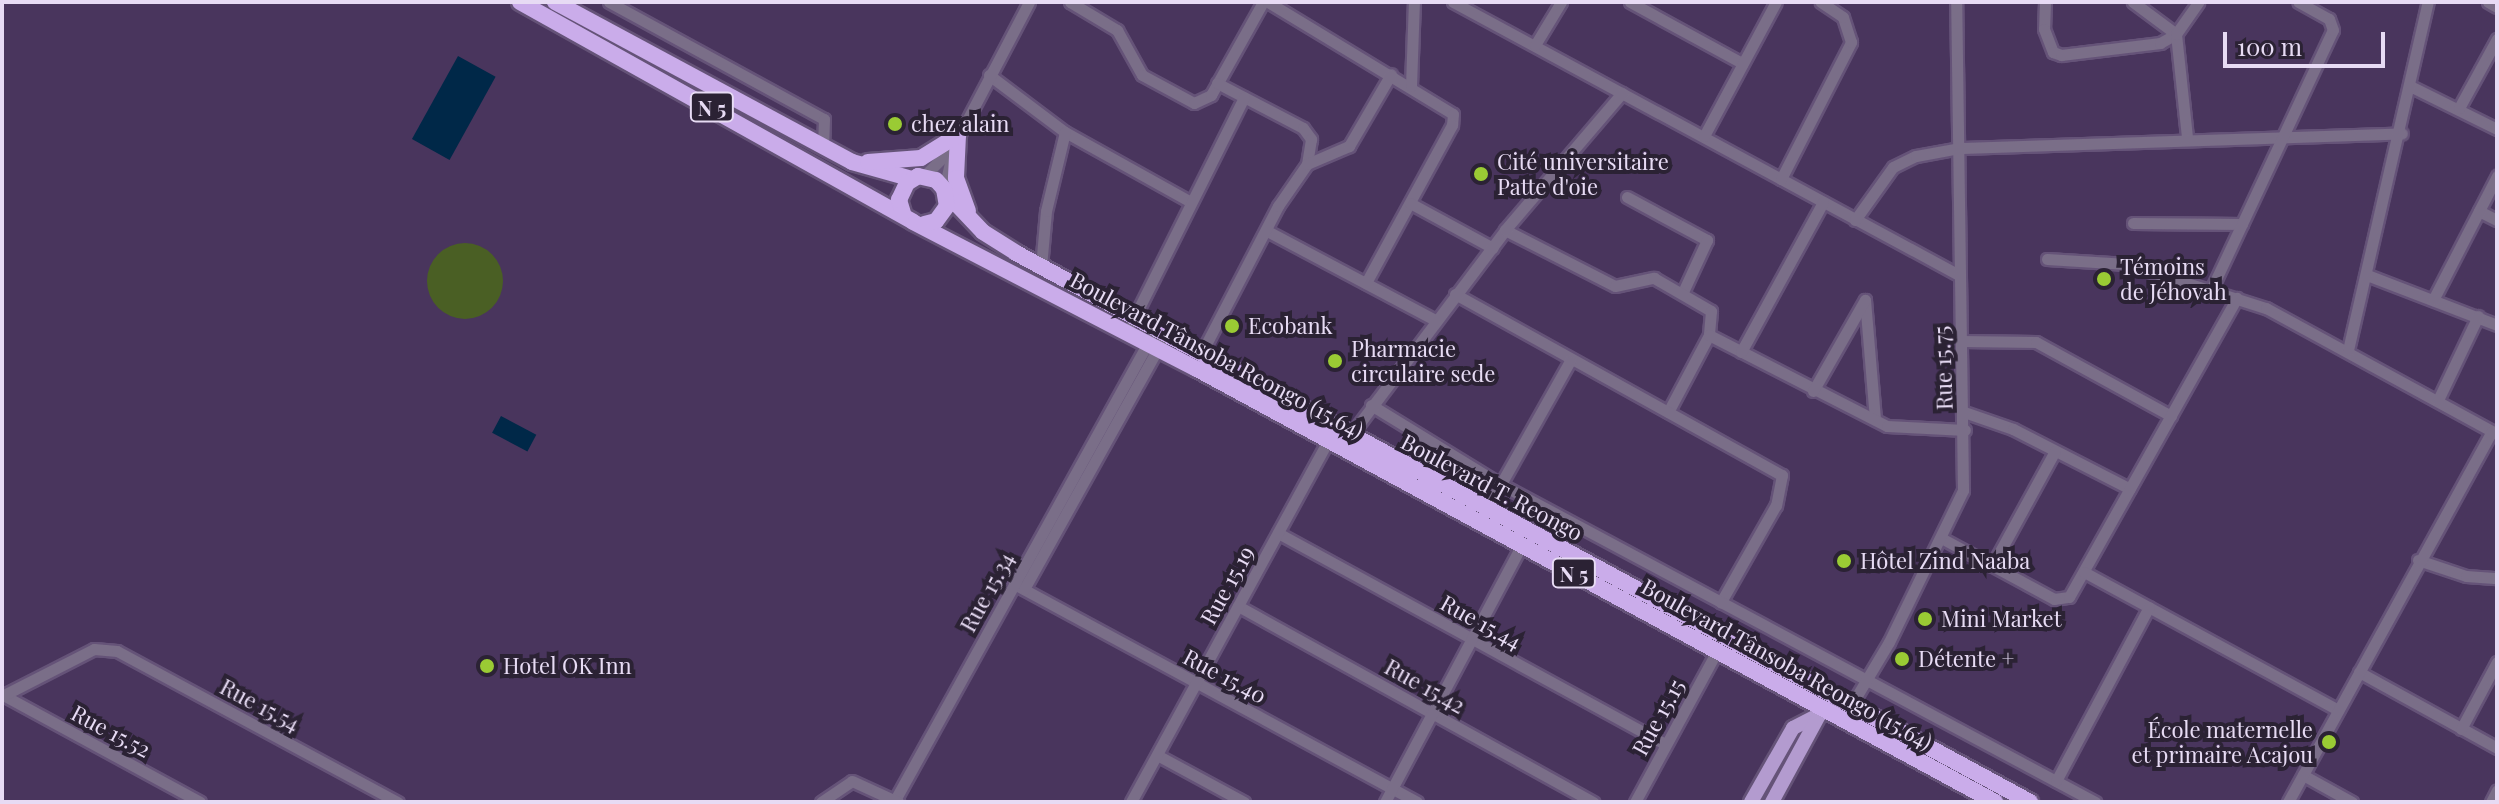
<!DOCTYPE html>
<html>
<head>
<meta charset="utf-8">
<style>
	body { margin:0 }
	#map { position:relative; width:2499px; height:804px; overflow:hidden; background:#49355d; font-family:"Playfair Display",serif }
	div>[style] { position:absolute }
	.green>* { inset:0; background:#4a5f24 }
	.round { border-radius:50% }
	.water>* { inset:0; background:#002848; transform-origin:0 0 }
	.roads { filter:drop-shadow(2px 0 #655378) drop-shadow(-2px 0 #655378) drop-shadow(0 2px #655378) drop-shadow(0 -2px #655378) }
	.minor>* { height:11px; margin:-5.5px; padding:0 5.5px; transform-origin:5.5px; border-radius:5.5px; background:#7a6e88 }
	.major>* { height:14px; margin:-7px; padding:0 7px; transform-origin:7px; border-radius:7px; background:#b39bcf }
	.highway>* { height:16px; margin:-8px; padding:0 8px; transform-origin:8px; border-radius:8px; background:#caacea }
	.dots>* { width:22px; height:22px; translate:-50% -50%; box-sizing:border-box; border:4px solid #2b2234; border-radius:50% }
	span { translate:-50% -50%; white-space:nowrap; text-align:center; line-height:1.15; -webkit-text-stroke:8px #2b2234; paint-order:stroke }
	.shield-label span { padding:2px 6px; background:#2b2234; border:2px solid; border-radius:6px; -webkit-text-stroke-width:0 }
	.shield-label { font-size:20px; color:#e7dbf4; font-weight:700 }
	.poi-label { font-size:22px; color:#e7dbf4 }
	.left { translate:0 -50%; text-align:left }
	.right { translate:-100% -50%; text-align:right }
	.street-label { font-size:22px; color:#e7dbf4 }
	.frame { position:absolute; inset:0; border:4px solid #e7dbf4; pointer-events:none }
	.scale { position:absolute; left:2223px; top:32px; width:162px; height:36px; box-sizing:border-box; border:4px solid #e7dbf4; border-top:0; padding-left:10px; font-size:24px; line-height:28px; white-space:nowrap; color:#e7dbf4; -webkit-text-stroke:6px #2b2234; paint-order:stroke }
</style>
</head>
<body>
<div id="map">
	<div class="green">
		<div class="round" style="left:427px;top:243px;width:76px;height:76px"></div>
	</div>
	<div class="water">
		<div style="left:458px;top:56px;width:43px;height:95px;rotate:29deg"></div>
		<div style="left:501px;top:416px;width:40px;height:19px;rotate:28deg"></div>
	</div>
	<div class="roads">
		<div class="minor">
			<div style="left:609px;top:2px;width:245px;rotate:28.6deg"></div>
			<div style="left:824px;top:119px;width:28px;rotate:92deg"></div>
			<div style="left:1070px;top:2px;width:55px;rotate:30.8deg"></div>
			<div style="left:1117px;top:30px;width:51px;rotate:60.9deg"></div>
			<div style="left:1142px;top:75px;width:59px;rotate:28.3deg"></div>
			<div style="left:1194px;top:103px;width:19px;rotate:-25deg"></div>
			<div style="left:1211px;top:95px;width:107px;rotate:-60.8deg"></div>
			<div style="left:1268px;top:2px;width:216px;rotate:31.2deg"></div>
			<div style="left:1453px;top:114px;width:11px;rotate:95deg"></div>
			<div style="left:1452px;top:125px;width:180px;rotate:118.6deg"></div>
			<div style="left:1453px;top:2px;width:575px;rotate:28.35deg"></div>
			<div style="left:1630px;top:2px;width:128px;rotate:28.6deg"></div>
			<div style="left:2045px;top:2px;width:27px;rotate:92deg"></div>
			<div style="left:2044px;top:29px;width:25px;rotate:69deg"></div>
			<div style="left:2053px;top:52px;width:9px;rotate:21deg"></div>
			<div style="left:2061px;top:55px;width:100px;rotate:-6.9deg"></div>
			<div style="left:2160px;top:43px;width:18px;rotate:-29deg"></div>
			<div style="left:2176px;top:34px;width:54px;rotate:-143.3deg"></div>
			<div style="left:2488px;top:2px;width:10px;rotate:29deg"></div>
			<div style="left:1535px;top:45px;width:50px;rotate:-58.8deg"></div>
			<div style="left:989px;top:75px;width:95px;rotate:36.9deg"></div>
			<div style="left:1065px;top:132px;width:142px;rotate:29.1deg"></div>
			<div style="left:1217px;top:83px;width:97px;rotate:27.6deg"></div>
			<div style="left:1303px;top:128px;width:14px;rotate:54deg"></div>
			<div style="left:1311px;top:139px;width:25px;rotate:99deg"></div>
			<div style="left:1411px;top:86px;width:84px;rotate:-88deg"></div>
			<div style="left:2412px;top:87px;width:95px;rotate:26.3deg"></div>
			<div style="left:2459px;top:108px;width:79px;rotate:-61.2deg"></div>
			<div style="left:1704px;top:136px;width:152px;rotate:-61.8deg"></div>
			<div style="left:2187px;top:137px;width:104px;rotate:-96.1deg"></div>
			<div style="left:2176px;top:34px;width:39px;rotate:-55deg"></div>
			<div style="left:924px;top:176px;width:35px;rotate:-45deg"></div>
			<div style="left:1781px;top:179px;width:154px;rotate:-62.9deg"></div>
			<div style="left:1851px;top:42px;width:26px;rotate:-108deg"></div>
			<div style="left:1843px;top:17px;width:27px;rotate:-146deg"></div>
			<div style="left:944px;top:189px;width:45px;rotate:-77.2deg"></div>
			<div style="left:954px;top:145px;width:161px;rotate:-62.3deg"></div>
			<div style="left:1627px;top:197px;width:91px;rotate:28.3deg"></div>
			<div style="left:1707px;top:240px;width:57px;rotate:114.8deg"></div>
			<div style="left:1410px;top:203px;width:94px;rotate:28.5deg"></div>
			<div style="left:2479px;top:211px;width:20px;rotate:27deg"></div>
			<div style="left:1855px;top:220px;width:65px;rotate:-54.4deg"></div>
			<div style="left:1893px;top:167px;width:25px;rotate:-26deg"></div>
			<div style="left:1916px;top:156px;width:45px;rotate:-10.3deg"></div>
			<div style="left:1960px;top:148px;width:442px;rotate:-1.9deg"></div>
			<div style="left:2133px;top:223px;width:109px;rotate:0.5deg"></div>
			<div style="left:1505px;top:230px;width:123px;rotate:27deg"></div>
			<div style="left:1615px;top:286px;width:40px;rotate:-12deg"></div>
			<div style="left:1654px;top:278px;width:66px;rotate:30.1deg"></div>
			<div style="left:1711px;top:311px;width:24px;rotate:95deg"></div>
			<div style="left:1709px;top:335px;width:87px;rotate:118deg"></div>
			<div style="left:1269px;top:232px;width:188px;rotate:27.9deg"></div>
			<div style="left:2047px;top:259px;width:80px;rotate:3.6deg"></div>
			<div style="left:2127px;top:264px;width:146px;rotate:17.6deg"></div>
			<div style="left:2266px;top:308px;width:263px;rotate:28.6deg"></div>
			<div style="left:1041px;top:267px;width:56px;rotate:-84.9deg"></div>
			<div style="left:1046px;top:211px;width:81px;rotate:-76.5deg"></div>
			<div style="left:2367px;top:275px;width:139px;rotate:21deg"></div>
			<div style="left:2211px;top:290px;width:287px;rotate:-64.9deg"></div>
			<div style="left:2333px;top:30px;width:12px;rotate:-110deg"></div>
			<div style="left:2329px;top:19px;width:35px;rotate:-151deg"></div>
			<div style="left:1455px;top:294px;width:374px;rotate:29deg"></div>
			<div style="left:1782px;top:475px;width:31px;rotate:101deg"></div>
			<div style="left:1776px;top:505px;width:112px;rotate:119.6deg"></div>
			<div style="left:1865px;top:300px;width:120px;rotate:85.2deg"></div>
			<div style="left:2433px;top:300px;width:140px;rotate:-62.7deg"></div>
			<div style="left:1132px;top:322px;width:251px;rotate:-63.5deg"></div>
			<div style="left:1709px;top:335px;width:200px;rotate:27.1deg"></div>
			<div style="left:1887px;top:426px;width:78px;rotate:2.9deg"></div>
			<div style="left:1962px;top:341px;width:74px;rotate:0.8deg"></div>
			<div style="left:2036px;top:342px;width:154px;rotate:28.7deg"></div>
			<div style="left:2348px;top:350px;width:357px;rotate:-77.1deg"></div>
			<div style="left:1202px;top:352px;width:165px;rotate:-62.5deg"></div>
			<div style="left:1278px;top:206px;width:51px;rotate:-55.4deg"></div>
			<div style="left:1307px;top:164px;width:46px;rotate:-23.2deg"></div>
			<div style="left:1349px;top:146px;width:83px;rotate:-59.7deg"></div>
			<div style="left:1741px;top:352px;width:171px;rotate:-61.3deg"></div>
			<div style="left:1813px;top:391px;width:105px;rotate:-60.3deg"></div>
			<div style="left:2438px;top:400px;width:93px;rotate:-64.5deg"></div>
			<div style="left:1371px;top:405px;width:151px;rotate:31.5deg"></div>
			<div style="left:1500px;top:484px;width:675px;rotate:28.12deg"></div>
			<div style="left:1964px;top:412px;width:52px;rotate:19.1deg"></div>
			<div style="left:2013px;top:429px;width:131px;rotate:27.1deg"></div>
			<div style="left:1347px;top:440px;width:263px;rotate:-53deg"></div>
			<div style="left:1505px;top:230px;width:180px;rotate:-49.5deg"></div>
			<div style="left:1488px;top:507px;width:167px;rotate:-60.7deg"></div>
			<div style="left:1278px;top:533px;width:441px;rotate:28.6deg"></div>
			<div style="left:1943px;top:539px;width:126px;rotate:28.4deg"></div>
			<div style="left:2054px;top:599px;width:15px;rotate:-8deg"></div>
			<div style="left:2069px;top:597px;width:343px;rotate:-60.7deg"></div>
			<div style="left:2418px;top:560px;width:51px;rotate:18.4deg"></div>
			<div style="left:2466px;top:576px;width:31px;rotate:4deg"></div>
			<div style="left:1992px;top:566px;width:131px;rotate:-61.3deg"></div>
			<div style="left:2084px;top:572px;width:289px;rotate:28.5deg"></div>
			<div style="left:1014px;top:584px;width:458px;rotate:28.4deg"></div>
			<div style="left:1024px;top:589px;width:292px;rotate:-60.9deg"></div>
			<div style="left:1238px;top:606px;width:406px;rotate:28.9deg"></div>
			<div style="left:2359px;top:672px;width:158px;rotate:28.8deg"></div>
			<div style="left:3px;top:695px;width:224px;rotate:28.5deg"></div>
			<div style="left:2px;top:696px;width:103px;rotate:-27.1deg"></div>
			<div style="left:94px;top:649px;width:23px;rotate:5deg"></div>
			<div style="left:117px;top:651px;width:319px;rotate:28.3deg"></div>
			<div style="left:1852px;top:704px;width:72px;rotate:-59.2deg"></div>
			<div style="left:1889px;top:642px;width:169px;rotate:-64deg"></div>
			<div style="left:1963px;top:490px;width:488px;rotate:-90.8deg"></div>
			<div style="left:2461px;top:729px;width:76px;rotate:-61.8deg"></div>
			<div style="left:1157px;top:755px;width:99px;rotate:28.4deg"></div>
			<div style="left:2303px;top:775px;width:56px;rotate:28.9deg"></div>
			<div style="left:2056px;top:781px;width:197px;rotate:-61.9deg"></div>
			<div style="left:895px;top:800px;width:527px;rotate:-61.05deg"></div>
			<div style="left:821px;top:802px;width:37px;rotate:-34deg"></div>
			<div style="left:852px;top:781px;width:51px;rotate:24.5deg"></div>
			<div style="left:1131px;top:802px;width:416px;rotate:-61.4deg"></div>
			<div style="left:1385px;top:802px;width:292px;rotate:-62deg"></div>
			<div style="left:1635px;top:802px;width:172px;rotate:-61.5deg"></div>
			<div style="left:2288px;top:802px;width:423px;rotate:-61.2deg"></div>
			<div style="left:2491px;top:802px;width:13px;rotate:-63deg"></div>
		</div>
		<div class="major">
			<div style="left:1751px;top:802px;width:85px;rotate:-60.4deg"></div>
			<div style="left:1793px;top:728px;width:46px;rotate:-27.1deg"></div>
			<div style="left:1772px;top:802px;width:105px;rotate:-61.5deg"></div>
		</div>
		<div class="highway">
			<div style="left:520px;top:2px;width:450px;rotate:29.2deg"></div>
			<div style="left:913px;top:222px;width:320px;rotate:27.4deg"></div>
			<div style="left:1197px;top:369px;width:908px;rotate:28.48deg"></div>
			<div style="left:555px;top:2px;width:337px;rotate:28.3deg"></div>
			<div style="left:852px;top:162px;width:62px;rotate:15.8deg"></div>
			<div style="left:958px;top:135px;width:43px;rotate:92.7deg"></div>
			<div style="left:956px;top:178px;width:35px;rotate:70deg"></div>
			<div style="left:868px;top:162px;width:53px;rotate:-4.3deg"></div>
			<div style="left:921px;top:158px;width:44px;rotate:-31.9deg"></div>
			<div style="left:947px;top:194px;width:52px;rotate:46.5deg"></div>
			<div style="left:983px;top:232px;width:39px;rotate:32deg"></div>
			<div style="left:1016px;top:253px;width:1153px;rotate:28.43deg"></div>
			<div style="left:903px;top:213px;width:14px;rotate:-107deg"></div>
			<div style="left:899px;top:200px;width:19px;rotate:-65deg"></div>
			<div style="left:907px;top:183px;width:13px;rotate:-32deg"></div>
			<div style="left:918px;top:176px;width:18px;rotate:13deg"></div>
			<div style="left:936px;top:180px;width:12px;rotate:48deg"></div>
			<div style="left:944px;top:189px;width:17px;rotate:80deg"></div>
			<div style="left:947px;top:206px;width:19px;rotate:126deg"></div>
			<div style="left:936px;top:221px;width:12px;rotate:166deg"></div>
		</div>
	</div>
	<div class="dots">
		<div style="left:895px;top:124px;background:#9acb34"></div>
		<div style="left:1481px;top:174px;background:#9acb34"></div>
		<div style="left:2104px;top:279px;background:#9acb34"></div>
		<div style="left:1232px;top:326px;background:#9acb34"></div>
		<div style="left:1335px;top:361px;background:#9acb34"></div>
		<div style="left:1844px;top:561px;background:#9acb34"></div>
		<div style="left:1925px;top:619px;background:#9acb34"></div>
		<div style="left:1902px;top:659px;background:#9acb34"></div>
		<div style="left:487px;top:666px;background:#9acb34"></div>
		<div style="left:2329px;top:742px;background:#9acb34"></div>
	</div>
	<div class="shield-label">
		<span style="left:712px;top:107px">N 5</span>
		<span style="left:1574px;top:573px">N 5</span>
	</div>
	<div class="poi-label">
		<span class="left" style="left:911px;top:124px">chez alain</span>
		<span class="left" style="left:1497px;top:174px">Cité universitaire<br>Patte d'oie</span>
		<span class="left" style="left:2120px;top:279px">Témoins<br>de Jéhovah</span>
		<span class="left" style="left:1248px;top:326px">Ecobank</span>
		<span class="left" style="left:1351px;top:361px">Pharmacie<br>circulaire sede</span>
		<span class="left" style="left:1860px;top:561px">Hôtel Zind Naaba</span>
		<span class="left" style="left:1941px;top:619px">Mini Market</span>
		<span class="left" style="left:1918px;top:659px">Détente +</span>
		<span class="left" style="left:503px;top:666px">Hotel OK Inn</span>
		<span class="right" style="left:2313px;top:742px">École maternelle<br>et primaire Acajou</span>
	</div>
	<div class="street-label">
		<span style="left:1217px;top:355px;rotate:28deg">Boulevard Tânsoba Reongo (15.64)</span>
		<span style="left:1943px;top:368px;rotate:-92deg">Rue 15.75</span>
		<span style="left:1492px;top:487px;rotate:28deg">Boulevard T. Reongo</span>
		<span style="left:1227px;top:585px;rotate:-61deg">Rue 15.19</span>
		<span style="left:987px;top:592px;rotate:-61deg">Rue 15.34</span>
		<span style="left:1481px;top:622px;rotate:29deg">Rue 15.44</span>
		<span style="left:1787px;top:664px;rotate:29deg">Boulevard Tânsoba Reongo (15.64)</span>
		<span style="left:1225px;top:676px;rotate:28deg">Rue 15.40</span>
		<span style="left:1425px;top:686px;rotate:29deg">Rue 15.42</span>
		<span style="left:260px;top:705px;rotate:28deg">Rue 15.54</span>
		<span style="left:1658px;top:717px;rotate:-61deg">Rue 15.15</span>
		<span style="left:111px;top:731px;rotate:28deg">Rue 15.52</span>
	</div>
	<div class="frame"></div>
	<div class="scale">100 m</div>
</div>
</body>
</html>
